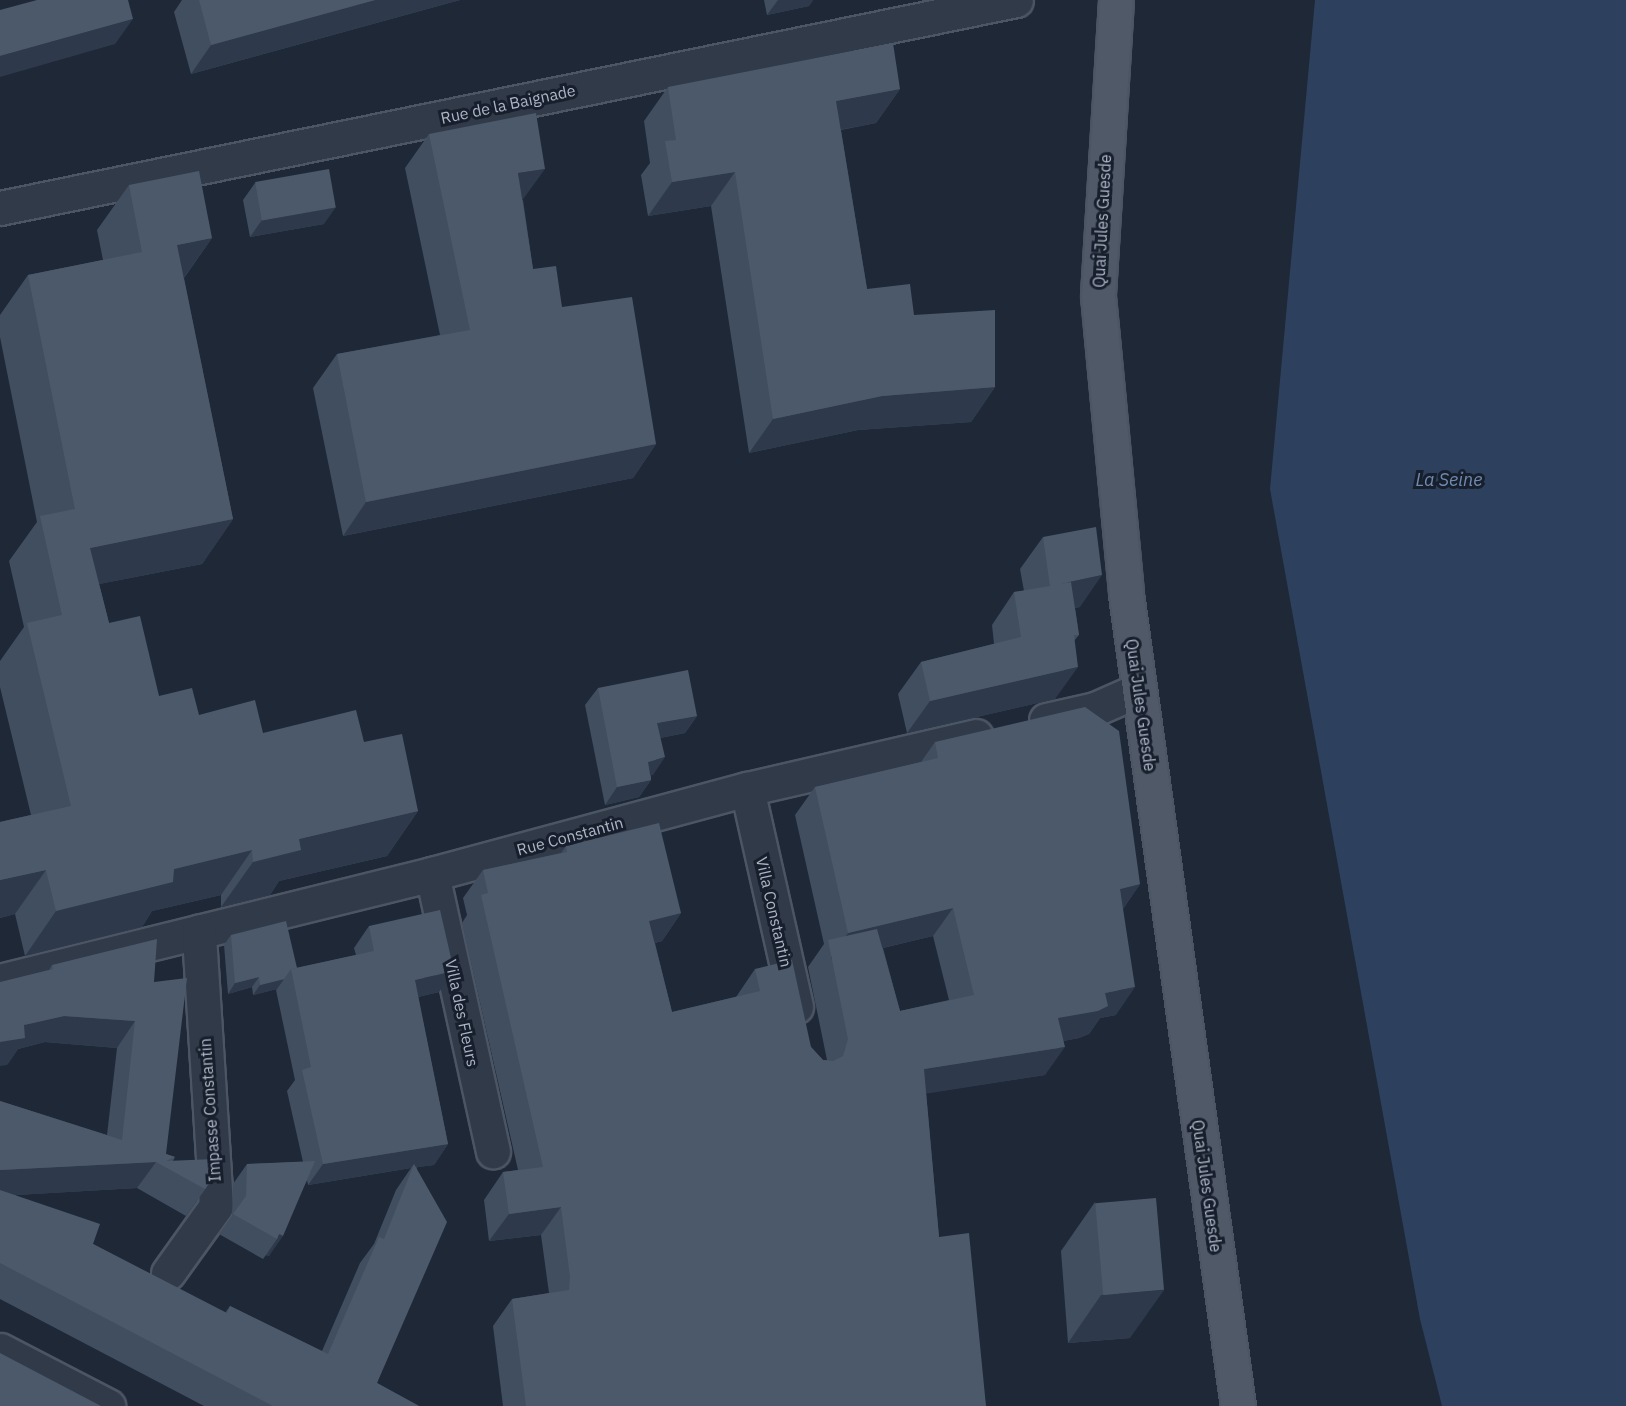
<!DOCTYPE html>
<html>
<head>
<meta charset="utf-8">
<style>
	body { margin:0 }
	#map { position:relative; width:1626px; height:1406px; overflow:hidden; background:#1e2837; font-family:"IBM Plex Sans",sans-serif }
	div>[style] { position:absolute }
	.water>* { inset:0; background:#2d415e }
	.roads { filter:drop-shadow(2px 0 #4c5563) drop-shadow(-2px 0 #4c5563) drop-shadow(0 2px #4c5563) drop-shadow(0 -2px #4c5563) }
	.minor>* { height:33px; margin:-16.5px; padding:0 16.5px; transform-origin:16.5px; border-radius:16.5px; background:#313a48 }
	.major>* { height:33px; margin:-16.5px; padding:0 16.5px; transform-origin:16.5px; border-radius:16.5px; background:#4f5968 }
	.wall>* { inset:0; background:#414e60 }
	.shaded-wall>* { inset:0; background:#2e3a4b }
	.building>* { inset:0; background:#4c596b; transform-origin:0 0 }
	span { translate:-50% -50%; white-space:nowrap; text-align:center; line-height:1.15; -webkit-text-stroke:6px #171f2c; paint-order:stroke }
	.street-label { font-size:16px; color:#abb5c5 }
	.water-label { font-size:18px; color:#708bb1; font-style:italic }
</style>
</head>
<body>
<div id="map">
	<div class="water">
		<div style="clip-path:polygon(1315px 0,1626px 0,1626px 1406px,1442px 1406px,1420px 1319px,1270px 489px)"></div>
	</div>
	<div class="roads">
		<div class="minor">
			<div style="left:0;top:208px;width:1037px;rotate:-11.57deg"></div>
			<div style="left:1046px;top:720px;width:50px;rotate:-12.7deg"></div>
			<div style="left:1095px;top:709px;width:47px;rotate:-23.8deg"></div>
			<div style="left:747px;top:789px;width:223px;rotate:77.3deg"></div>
			<div style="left:432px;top:874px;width:284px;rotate:77.6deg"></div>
			<div style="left:0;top:981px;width:445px;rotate:-13.9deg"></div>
			<div style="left:432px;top:874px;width:326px;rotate:-15.1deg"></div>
			<div style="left:747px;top:789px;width:235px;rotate:-13deg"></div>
			<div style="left:168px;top:1273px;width:82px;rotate:-54.4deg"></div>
			<div style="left:216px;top:1206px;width:275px;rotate:-93.6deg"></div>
			<div style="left:0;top:1350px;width:122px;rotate:27.4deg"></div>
		</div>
		<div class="major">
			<div style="left:1116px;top:0;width:297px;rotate:93.5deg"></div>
			<div style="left:1098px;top:296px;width:299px;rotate:84.6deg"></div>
			<div style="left:1126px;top:594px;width:820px;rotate:82.15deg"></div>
		</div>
	</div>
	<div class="wall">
		<div style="clip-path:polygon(182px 0,460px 0,191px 74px,174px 12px)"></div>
		<div style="clip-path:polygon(764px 0,813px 0,809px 6px,767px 15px)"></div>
		<div style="clip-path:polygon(668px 87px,900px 89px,876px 123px,841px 130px,867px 289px,914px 315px,995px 387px,971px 422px,858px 430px,749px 453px,711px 206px,648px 216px,641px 175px,650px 163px,644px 121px)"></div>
		<div style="clip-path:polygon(429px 134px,523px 200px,533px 269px,562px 307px,656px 444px,633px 478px,343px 536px,313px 388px,337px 354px,440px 335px,405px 168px)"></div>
		<div style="clip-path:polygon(255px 183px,324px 224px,250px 237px,243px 200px)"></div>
		<div style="clip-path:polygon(129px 185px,212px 238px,184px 278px,233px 519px,202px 564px,99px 584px,109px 623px,159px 696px,199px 715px,263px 733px,364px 742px,418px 811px,387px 856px,279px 881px,270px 895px,221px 907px,221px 895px,152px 911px,142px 927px,25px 956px,15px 914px,0 918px,0 822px,31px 815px,0 687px,0 661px,24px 627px,9px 561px,37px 522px,0 337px,0 315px,28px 275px,103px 260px,97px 230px)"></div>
		<div style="clip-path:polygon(1043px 537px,1080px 607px,1075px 608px,1079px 635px,1074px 641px,1055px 699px,907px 733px,898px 694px,921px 662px,994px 644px,992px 625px,1014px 592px,1024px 591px,1020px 569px)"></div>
		<div style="clip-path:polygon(598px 688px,697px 716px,685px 733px,660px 738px,653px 775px,651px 775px,651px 780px,639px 797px,605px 805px,585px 705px)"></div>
		<div style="clip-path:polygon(evenodd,935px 742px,1140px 884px,1123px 909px,1116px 1015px,1100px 1018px,1089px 1034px,1079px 1038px,1063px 1041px,1045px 1075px,926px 1093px,939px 1237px,986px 1406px,503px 1406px,493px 1326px,512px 1299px,549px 1293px,541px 1235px,489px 1241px,484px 1200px,503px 1172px,518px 1170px,462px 923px,467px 915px,463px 898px,483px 870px,561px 853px,566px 846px,681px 913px,662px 941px,655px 943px,672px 1012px,736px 997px,755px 969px,811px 1047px,823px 1060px,827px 1060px,808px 967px,824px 944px,795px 815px,815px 787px,921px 762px,935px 742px,933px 936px,949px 1000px,900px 1011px,883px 948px,933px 936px)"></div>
		<div style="clip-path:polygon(369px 926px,439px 992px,418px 997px,448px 1144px,434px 1165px,417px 1167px,377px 1383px,419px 1406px,204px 1406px,0 1299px,0 1101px,107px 1135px,117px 1048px,45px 1042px,18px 1049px,7px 1065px,49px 970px,52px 965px,154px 982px,166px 1154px,175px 1157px,173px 1161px,216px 1174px,186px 1216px,137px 1188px,15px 1195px,93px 1244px,225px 1313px,230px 1306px,322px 1351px,360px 1263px,374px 1244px,396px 1190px,411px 1168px,308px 1185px,307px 1180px,269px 1256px,266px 1255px,263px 1259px,219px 1234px,232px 1216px,233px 1184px,247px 1164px,303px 1162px,287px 1091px,295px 1080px,276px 990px,277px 989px,253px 995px,252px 987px,228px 994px,224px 945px,231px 935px,297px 968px,356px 955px,354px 948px)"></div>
		<div style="clip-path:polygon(1095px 1202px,1130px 1338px,1068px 1343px,1061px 1251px)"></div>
	</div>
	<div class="shaded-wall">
		<div style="clip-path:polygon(375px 0,460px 0,191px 74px,211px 45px)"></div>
		<div style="clip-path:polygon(778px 0,813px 0,809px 6px,767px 15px)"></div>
		<div style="clip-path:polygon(133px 19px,115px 44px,0 77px,0 56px)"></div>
		<div style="clip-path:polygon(900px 89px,876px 123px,812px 135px,836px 101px)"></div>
		<div style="clip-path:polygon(545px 169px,521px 202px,518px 173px)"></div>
		<div style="clip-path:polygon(735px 172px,711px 206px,648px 216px,672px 182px)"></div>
		<div style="clip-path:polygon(336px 207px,324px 224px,250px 237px,262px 220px)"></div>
		<div style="clip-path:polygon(212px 238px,180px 283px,177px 245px)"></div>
		<div style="clip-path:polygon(995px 387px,971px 422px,858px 430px,749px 453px,773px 419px,882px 396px)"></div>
		<div style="clip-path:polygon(656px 444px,633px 478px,343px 536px,366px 502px)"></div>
		<div style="clip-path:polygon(233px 519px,202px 564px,58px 592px,90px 548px)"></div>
		<div style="clip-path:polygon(1102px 575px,1080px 607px,1037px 616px,1060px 584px)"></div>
		<div style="clip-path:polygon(1078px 667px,1055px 699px,907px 733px,930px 701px)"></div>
		<div style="clip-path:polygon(697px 716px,685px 733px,645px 741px,657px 723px)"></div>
		<div style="clip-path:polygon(665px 757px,653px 775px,636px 779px,648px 762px)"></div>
		<div style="clip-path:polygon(651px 780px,639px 797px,605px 805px,617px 787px)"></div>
		<div style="clip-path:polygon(418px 811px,387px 856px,279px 881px,270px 895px,221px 907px,253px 862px,299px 839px)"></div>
		<div style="clip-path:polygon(252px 850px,221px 895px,152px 911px,142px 927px,25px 956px,56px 911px,174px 869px)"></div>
		<div style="clip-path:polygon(46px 870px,15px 914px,0 918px,0 880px)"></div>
		<div style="clip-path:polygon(1140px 884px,1121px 912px,1120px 889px)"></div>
		<div style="clip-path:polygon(953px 908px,933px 936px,832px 960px,831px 957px,848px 933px)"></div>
		<div style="clip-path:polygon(681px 913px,662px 941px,630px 949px,649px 921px)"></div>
		<div style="clip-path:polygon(454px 971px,439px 992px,400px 1001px,415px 980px)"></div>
		<div style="clip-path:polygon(259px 977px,252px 987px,228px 994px,235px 983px)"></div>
		<div style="clip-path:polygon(284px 979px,277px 989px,253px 995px,260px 985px)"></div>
		<div style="clip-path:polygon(1135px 987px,1116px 1015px,1100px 1018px,1089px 1034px,1079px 1038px,1038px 1046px,1058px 1018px,1105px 993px)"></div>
		<div style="clip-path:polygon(64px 1016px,135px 1021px,117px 1048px,45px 1042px,18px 1049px,7px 1065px,0 1066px,0 1042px,24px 1025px)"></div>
		<div style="clip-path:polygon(1065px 1047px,1045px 1075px,905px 1097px,924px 1069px)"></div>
		<div style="clip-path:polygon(448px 1144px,434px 1165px,413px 1168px,414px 1164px,411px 1168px,308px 1185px,323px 1164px)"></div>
		<div style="clip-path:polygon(156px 1162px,137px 1188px,0 1196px,0 1170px)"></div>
		<div style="clip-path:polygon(561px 1207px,541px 1235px,489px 1241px,509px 1214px)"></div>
		<div style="clip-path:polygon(279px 1234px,283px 1236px,269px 1256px,266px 1255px,277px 1239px)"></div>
		<div style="clip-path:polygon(1164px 1290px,1130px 1338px,1068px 1343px,1101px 1295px)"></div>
	</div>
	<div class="building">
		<div style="clip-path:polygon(37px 0,128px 0,133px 19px,0 56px,0 10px)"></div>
		<div style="clip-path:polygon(199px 0,375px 0,211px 45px)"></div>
		<div style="clip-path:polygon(893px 43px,900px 89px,836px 101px,867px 289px,910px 284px,914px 315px,995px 310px,995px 387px,882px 396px,773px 419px,735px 172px,672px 182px,665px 141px,676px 140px,668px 87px)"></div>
		<div style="clip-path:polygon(536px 113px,545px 169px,518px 173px,533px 269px,556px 266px,562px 307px,632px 297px,656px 444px,366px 502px,337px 354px,470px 330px,429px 134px)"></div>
		<div style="left:329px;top:169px;width:39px;height:75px;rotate:80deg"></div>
		<div style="clip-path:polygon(199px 171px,212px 238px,177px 245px,233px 519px,90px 548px,109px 623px,140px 616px,159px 696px,192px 688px,199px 715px,255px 700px,263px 733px,356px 710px,364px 742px,402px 734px,418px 811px,299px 839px,301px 850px,253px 862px,252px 850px,174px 869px,173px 882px,56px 911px,46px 870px,0 880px,0 822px,71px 806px,27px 623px,62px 615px,40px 516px,75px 509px,28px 275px,142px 252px,129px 185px)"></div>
		<div style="clip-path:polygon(1096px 527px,1102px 575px,1060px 584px,1071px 582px,1079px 635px,1074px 635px,1078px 667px,930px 701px,921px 662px,1021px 637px,1014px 592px,1050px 586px,1043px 537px)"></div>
		<div style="clip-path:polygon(688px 670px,697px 716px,657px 723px,665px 757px,648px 762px,651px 780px,617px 787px,598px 688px)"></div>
		<div style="clip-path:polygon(1085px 707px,1119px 731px,1140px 884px,1120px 889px,1135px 987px,1105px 993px,1108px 1006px,1098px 1011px,1058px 1018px,1065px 1047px,924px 1069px,939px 1237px,969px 1233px,986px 1406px,526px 1406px,512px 1299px,569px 1290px,570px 1277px,561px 1207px,509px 1214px,503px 1172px,543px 1167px,481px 895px,488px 893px,483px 870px,567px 852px,566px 846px,659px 823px,681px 913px,649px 921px,672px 1012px,760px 991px,755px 969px,792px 960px,811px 1047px,823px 1060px,833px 1061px,843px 1056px,848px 1039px,828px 940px,877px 929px,900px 1011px,974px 995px,953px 908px,848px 933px,815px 787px,938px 758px,935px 742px)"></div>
		<div style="clip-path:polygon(440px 910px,454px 971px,415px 980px,448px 1144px,323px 1164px,302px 1070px,311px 1067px,291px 969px,374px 951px,369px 926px)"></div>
		<div style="clip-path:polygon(286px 921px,297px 968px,291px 969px,284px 979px,260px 985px,259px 977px,235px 983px,231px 935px)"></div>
		<div style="clip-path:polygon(157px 939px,154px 982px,187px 978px,166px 1154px,175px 1157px,166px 1161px,215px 1159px,216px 1174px,205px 1189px,156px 1162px,0 1170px,0 1101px,122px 1140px,135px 1021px,64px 1016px,24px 1025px,25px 1038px,0 1042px,0 982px,53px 969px,52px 965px)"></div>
		<div style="clip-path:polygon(315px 1161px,283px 1236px,279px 1234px,277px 1239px,233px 1214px,246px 1196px,247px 1164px)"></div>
		<div style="clip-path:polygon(414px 1164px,447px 1222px,377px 1383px,419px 1406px,273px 1406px,0 1263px,0 1190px,100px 1224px,93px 1244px,227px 1313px,230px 1306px,328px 1354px,379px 1237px,384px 1239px)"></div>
		<div style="left:1156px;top:1198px;width:92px;height:61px;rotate:85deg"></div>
		<div style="clip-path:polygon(0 1353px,101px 1406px,0 1406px)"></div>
	</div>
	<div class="street-label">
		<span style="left:508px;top:104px;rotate:-12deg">Rue de la Baignade</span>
		<span style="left:1102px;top:221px;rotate:-87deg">Quai Jules Guesde</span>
		<span style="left:1141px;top:705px;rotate:82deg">Quai Jules Guesde</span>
		<span style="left:570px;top:836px;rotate:-15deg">Rue Constantin</span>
		<span style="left:774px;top:912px;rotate:77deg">Villa Constantin</span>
		<span style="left:462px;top:1013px;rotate:78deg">Villa des Fleurs</span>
		<span style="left:210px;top:1110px;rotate:-94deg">Impasse Constantin</span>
		<span style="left:1207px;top:1186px;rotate:82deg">Quai Jules Guesde</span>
	</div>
	<div class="water-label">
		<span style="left:1449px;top:480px">La Seine</span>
	</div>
</div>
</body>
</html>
